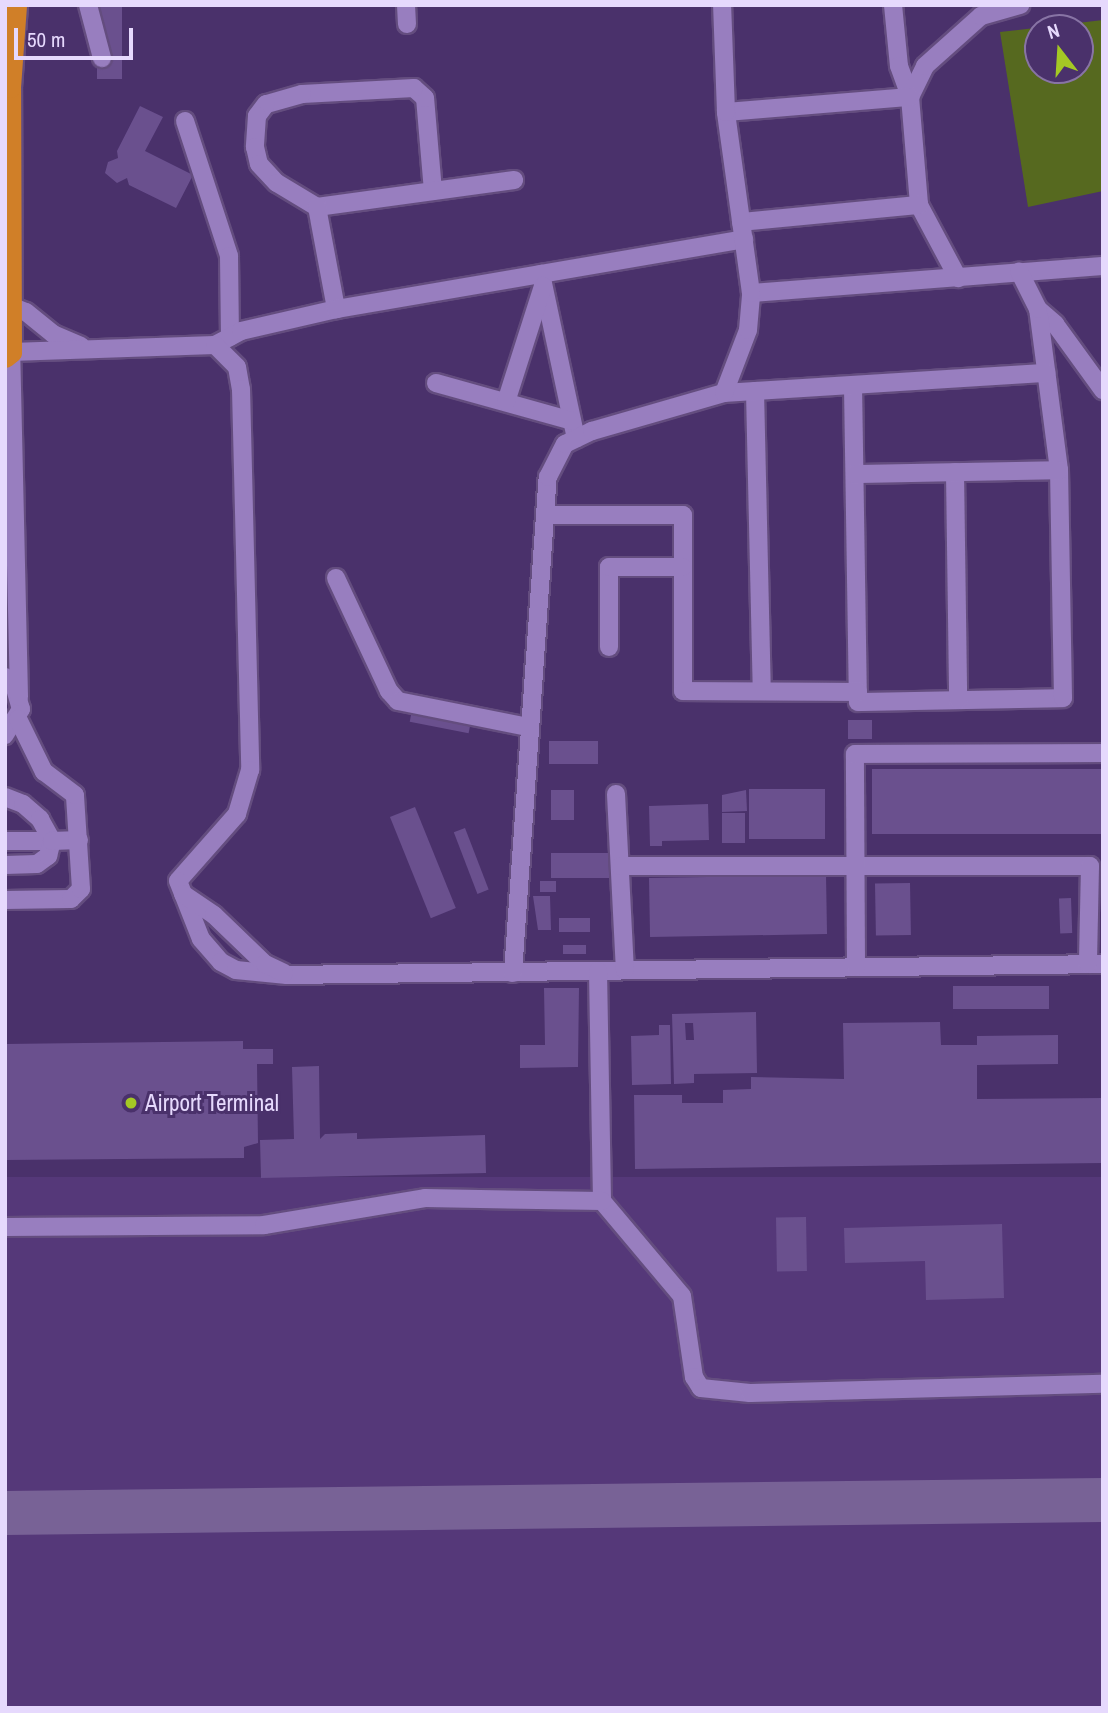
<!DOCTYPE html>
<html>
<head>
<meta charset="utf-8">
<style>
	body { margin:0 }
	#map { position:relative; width:1108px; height:1713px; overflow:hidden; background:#4a316b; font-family:"Archivo Narrow",sans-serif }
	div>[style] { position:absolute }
	.built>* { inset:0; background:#553879; transform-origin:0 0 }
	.green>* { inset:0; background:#56691f }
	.taxiway>* { height:44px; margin:-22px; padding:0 22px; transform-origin:22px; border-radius:22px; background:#786296 }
	.building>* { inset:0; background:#6a508e; transform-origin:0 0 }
	.roads { filter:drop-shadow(2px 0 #644d7f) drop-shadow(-2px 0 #644d7f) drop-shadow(0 2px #644d7f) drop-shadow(0 -2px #644d7f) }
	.minor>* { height:18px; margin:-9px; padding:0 9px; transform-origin:9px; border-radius:9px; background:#987ebf }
	.highway>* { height:21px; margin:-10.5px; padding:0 10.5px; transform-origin:10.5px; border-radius:10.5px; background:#d07f28 }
	.dots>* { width:19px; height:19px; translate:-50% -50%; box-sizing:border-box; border:4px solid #4a316b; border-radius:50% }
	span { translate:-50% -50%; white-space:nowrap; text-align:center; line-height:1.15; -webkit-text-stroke:6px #4a316b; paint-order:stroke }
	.poi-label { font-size:23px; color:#e6d9fd }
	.left { translate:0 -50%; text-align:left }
	.frame { position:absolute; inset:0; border:7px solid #e6d9fd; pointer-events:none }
	.north { position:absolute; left:1024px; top:14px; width:70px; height:70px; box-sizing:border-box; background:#4a316b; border:2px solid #8874a5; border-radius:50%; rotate:343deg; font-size:19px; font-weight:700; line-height:28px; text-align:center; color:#e6d9fd }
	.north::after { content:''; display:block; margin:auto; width:24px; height:32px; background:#a4c824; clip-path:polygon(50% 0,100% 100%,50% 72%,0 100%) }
	.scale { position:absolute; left:14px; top:28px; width:119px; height:32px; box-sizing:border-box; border:4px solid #e6d9fd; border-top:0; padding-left:9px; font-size:21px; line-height:24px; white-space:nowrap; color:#e6d9fd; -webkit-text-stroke:5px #4a316b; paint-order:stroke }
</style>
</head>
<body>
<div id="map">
	<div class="built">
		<div style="left:1103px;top:1177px;width:531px;height:1098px;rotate:90deg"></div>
	</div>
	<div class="green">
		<div style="clip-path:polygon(evenodd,1103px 20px,1103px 191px,1028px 207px,1000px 32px,1103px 20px,1038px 28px,1080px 28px,1080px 70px,1038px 70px,1038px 28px)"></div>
	</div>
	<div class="taxiway">
		<div style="left:5px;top:1513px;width:1098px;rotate:-0.68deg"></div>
	</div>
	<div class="building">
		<div style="left:97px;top:5px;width:25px;height:74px"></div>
		<div style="clip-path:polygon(140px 106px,163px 117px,145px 151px,193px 175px,176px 208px,129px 185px,127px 178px,117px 183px,105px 173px,108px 162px,118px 158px,117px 151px)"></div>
		<div style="left:412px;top:710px;width:60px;height:12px;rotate:11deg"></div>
		<div style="left:872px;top:720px;width:19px;height:24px;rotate:90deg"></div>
		<div style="left:598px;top:741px;width:23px;height:49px;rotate:90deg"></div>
		<div style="left:1103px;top:769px;width:65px;height:231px;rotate:90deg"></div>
		<div style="left:825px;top:789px;width:50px;height:76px;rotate:90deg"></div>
		<div style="left:551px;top:790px;width:23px;height:30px"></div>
		<div style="clip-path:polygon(746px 790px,747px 811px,722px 812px,722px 795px)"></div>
		<div style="clip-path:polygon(708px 804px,709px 840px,662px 841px,662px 846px,650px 846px,649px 806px)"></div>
		<div style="left:415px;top:807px;width:109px;height:27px;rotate:68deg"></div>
		<div style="left:722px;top:813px;width:23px;height:30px"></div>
		<div style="left:465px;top:828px;width:66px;height:12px;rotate:69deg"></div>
		<div style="left:609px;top:853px;width:25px;height:58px;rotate:90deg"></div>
		<div style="left:826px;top:875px;width:59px;height:177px;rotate:89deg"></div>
		<div style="left:540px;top:881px;width:16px;height:11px"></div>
		<div style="left:910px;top:883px;width:52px;height:35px;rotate:89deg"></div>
		<div style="clip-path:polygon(533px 896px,550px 896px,551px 930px,538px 930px)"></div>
		<div style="left:1071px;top:898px;width:35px;height:12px;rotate:88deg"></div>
		<div style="left:590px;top:918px;width:14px;height:31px;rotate:90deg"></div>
		<div style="left:586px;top:945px;width:9px;height:23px;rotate:90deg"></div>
		<div style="left:1049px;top:986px;width:23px;height:96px;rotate:90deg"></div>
		<div style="clip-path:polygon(544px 988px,579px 988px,578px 1067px,520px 1068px,520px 1045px,545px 1045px)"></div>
		<div style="clip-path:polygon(evenodd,756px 1012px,757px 1073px,694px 1074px,694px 1083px,674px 1084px,672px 1014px,756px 1012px,685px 1023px,693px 1023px,694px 1040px,686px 1040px,685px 1023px)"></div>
		<div style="clip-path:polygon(940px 1022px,941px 1045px,977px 1045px,977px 1036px,1058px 1035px,1058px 1064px,977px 1065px,977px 1099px,1103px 1098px,1103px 1163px,635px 1169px,634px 1095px,682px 1095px,682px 1103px,723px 1103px,723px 1090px,751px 1089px,751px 1077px,844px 1079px,843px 1023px)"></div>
		<div style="clip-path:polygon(659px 1025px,670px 1025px,671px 1084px,632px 1085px,631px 1036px,659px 1035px)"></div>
		<div style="clip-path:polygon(243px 1041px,243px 1049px,273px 1049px,273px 1064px,257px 1064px,258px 1143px,244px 1147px,244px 1158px,5px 1160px,5px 1044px)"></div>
		<div style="clip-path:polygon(319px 1066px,320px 1139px,325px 1134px,357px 1133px,357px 1139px,485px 1135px,486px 1173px,261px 1178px,260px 1140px,294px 1139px,292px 1067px)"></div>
		<div style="left:806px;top:1217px;width:54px;height:30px;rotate:89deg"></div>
		<div style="clip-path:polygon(1002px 1224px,1004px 1298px,926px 1300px,925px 1261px,845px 1263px,844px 1228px)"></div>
	</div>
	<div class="roads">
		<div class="minor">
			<div style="left:88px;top:5px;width:55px;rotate:75.2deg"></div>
			<div style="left:406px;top:5px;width:19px;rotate:87deg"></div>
			<div style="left:893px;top:5px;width:61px;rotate:84.4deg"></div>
			<div style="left:899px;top:66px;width:33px;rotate:70deg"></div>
			<div style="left:910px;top:97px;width:108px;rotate:85.2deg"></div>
			<div style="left:919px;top:205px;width:83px;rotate:61.9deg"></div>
			<div style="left:910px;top:97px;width:34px;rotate:-64deg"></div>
			<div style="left:925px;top:66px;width:75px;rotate:-41.8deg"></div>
			<div style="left:981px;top:16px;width:41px;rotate:-15.8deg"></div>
			<div style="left:726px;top:112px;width:185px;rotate:-4.7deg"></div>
			<div style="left:185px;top:121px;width:142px;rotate:71.9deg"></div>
			<div style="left:229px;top:256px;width:81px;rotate:89.3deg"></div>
			<div style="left:433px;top:191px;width:93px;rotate:-94.9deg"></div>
			<div style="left:425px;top:98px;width:15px;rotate:-138deg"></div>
			<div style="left:414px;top:88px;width:112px;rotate:176.9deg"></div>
			<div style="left:302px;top:94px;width:37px;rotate:164deg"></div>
			<div style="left:266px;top:104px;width:15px;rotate:127deg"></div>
			<div style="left:257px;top:116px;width:31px;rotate:94deg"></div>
			<div style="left:255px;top:147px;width:17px;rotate:77deg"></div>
			<div style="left:259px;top:164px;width:26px;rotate:47deg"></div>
			<div style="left:277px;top:183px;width:47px;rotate:31deg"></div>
			<div style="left:317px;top:207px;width:199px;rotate:-7.8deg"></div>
			<div style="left:317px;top:207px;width:104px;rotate:79.4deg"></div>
			<div style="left:741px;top:222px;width:179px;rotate:-5.5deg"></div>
			<div style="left:541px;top:274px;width:168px;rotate:78deg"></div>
			<div style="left:751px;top:293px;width:353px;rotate:-4.4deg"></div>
			<div style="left:11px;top:306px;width:16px;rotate:22deg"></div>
			<div style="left:26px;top:312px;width:35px;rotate:39deg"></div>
			<div style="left:53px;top:334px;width:30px;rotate:23deg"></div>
			<div style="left:1038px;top:309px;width:23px;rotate:41deg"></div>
			<div style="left:1055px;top:324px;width:82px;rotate:54deg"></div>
			<div style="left:215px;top:345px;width:30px;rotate:-28deg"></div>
			<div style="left:241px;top:331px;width:98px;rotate:-13deg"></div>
			<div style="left:336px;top:309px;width:414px;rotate:-9.7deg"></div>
			<div style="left:436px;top:383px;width:141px;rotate:15.6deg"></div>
			<div style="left:853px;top:386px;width:316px;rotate:89.1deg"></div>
			<div style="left:858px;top:702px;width:205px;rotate:-1.1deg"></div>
			<div style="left:1063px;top:698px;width:228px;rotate:-91deg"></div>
			<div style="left:1059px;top:470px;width:162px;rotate:-97.4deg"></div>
			<div style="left:1038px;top:309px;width:42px;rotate:-116.6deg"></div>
			<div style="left:755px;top:391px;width:300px;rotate:88.7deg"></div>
			<div style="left:724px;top:393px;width:323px;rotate:-3.6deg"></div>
			<div style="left:506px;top:402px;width:122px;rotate:-72.3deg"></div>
			<div style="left:955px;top:472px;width:228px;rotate:89.2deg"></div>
			<div style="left:855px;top:474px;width:204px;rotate:-1.1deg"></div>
			<div style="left:545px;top:515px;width:138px"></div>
			<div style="left:683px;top:515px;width:176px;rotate:90deg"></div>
			<div style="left:683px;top:691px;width:175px;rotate:0.3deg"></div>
			<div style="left:336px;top:578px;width:125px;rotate:64.9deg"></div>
			<div style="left:389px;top:691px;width:13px;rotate:48deg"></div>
			<div style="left:398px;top:701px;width:133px;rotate:11.3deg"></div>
			<div style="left:609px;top:647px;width:80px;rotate:-90deg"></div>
			<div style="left:609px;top:567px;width:74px"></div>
			<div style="left:5px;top:677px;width:12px;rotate:42deg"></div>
			<div style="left:14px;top:685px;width:25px;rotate:74deg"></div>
			<div style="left:21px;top:709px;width:31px;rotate:122deg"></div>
			<div style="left:19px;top:697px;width:345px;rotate:-91.3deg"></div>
			<div style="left:11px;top:352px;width:204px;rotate:-2deg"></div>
			<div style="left:215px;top:345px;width:31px;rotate:45deg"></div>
			<div style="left:237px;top:367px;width:22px;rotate:80deg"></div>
			<div style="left:241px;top:389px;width:381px;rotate:88.6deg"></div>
			<div style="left:250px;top:770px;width:46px;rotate:106.5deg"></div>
			<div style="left:237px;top:814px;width:89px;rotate:131.4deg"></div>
			<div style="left:178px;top:881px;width:62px;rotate:68.4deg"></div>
			<div style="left:201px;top:939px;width:30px;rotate:49deg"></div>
			<div style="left:221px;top:962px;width:17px;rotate:28deg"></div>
			<div style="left:236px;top:970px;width:51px;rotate:5.6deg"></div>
			<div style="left:287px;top:975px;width:816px;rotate:-0.77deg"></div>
			<div style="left:616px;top:794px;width:176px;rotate:87.1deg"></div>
			<div style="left:5px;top:797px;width:19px;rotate:21deg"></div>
			<div style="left:23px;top:804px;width:23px;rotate:41deg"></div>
			<div style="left:40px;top:819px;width:25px;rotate:61deg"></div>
			<div style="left:52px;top:841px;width:47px;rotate:180deg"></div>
			<div style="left:5px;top:865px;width:32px;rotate:-2deg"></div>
			<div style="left:37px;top:864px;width:14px;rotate:-36deg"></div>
			<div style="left:48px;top:856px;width:16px;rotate:-75deg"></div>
			<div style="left:52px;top:841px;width:27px;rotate:-2deg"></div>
			<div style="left:620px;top:866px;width:470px"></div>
			<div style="left:1090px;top:866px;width:98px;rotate:91.2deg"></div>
			<div style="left:183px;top:894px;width:37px;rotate:34deg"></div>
			<div style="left:214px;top:915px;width:71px;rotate:43.9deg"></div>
			<div style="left:265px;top:964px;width:21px;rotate:25deg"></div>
			<div style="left:5px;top:900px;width:66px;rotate:-0.9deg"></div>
			<div style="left:71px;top:899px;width:14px;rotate:-45deg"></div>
			<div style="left:81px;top:889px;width:94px;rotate:-93.7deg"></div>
			<div style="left:75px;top:795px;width:39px;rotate:-143deg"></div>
			<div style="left:44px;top:772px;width:59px;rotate:-116.1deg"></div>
			<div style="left:856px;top:967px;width:213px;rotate:-90.3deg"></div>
			<div style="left:855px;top:754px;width:248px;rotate:-0.2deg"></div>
			<div style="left:598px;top:971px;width:230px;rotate:89deg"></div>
			<div style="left:602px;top:1201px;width:124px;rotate:49.9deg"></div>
			<div style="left:682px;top:1296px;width:82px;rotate:81.6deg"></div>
			<div style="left:694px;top:1377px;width:13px;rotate:58deg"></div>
			<div style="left:701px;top:1388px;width:49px;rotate:5.8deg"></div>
			<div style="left:750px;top:1393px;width:353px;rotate:-1.5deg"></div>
			<div style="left:513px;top:973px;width:497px;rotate:-86deg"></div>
			<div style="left:548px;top:477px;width:37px;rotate:-63deg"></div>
			<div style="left:565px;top:444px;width:30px;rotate:-26deg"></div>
			<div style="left:592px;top:431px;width:137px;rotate:-16.1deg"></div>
			<div style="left:724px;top:393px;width:67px;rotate:-69.1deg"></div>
			<div style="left:748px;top:330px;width:37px;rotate:-85deg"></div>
			<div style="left:751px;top:293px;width:183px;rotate:-97.9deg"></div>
			<div style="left:726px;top:112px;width:107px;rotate:-92.1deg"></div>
			<div style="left:5px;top:1227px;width:259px;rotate:-0.4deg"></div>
			<div style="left:264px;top:1225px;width:163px;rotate:-9.5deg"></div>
			<div style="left:425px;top:1198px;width:177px;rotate:1deg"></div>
		</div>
		<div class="highway">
			<div style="left:5px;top:357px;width:8px;rotate:-40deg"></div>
			<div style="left:11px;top:352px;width:265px;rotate:-90.2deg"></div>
			<div style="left:10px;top:87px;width:82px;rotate:-85.8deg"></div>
		</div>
	</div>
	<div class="dots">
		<div style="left:131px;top:1103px;background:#a4c824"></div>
	</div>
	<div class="poi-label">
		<span class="left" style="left:145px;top:1103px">Airport Terminal</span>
	</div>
	<div class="frame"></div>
	<div class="north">N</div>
	<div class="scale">50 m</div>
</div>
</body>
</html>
